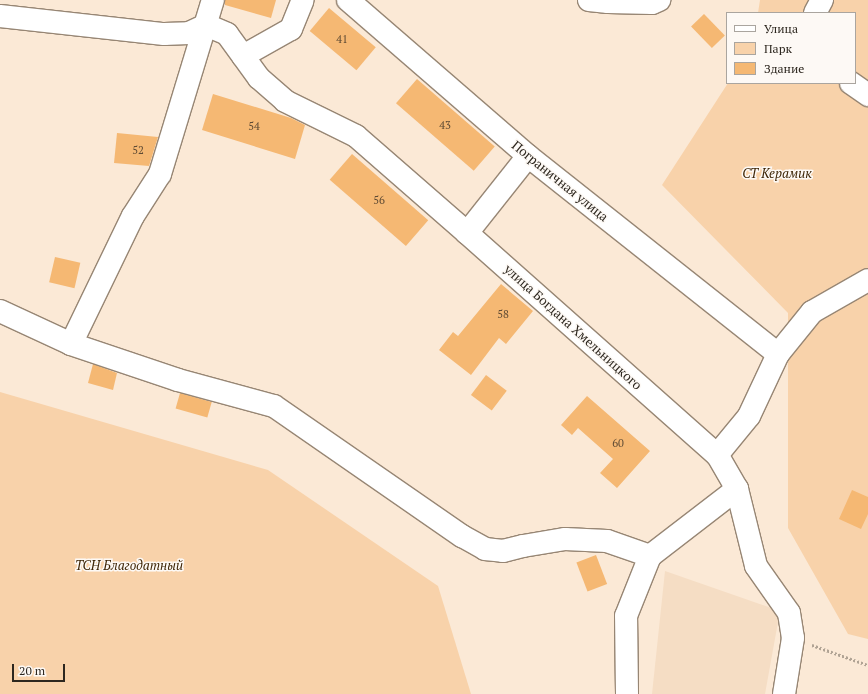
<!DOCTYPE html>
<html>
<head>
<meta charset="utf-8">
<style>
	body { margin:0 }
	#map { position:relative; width:868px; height:694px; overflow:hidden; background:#fbe9d6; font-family:"PT Serif",serif }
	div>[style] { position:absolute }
	.built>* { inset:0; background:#f5ddc4 }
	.green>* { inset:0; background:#f8d2aa }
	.building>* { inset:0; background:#f5b873; transform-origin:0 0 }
	.path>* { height:2.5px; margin-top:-1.25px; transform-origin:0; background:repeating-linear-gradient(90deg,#b0a394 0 2px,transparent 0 4px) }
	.roads { filter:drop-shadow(1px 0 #978674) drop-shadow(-1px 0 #978674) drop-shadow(0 1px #978674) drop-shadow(0 -1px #978674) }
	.minor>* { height:22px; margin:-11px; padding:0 11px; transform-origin:11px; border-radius:11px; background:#fff }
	span { translate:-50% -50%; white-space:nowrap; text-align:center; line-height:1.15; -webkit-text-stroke:3px #fdf9f5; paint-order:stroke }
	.number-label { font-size:11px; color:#5f4b34 }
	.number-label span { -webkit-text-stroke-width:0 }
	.park-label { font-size:13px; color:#3f2607; font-style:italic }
	.street-label { font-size:13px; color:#2d271f }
	.legend { position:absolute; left:726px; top:12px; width:130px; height:72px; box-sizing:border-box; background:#fdf9f5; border:1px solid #aaa59f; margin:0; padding:5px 7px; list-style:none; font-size:12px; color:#2d271f }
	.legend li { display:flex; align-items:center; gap:8px; height:20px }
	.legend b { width:20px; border:1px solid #aaa59f }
	.scale { position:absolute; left:12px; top:664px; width:53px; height:18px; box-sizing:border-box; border:2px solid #2d271f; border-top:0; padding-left:5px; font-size:12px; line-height:14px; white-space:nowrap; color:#2d271f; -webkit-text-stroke:3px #fdf9f5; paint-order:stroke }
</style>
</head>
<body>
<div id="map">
	<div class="built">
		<div style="clip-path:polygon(665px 571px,780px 611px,765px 694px,652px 694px)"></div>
	</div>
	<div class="green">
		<div style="clip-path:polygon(760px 0,868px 0,868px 639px,848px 634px,788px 528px,788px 313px,662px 185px,728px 83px,855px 83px,855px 13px,758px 13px)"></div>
		<div style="clip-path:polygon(0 392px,268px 470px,438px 586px,471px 694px,0 694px)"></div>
	</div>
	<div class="building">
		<div style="clip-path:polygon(225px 0,276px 0,271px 18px,225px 5px)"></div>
		<div style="left:329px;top:8px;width:61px;height:30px;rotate:40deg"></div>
		<div style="left:704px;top:14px;width:30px;height:18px;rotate:46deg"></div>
		<div style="left:417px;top:79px;width:103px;height:32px;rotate:41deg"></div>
		<div style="clip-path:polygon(213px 94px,291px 118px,305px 125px,295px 159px,202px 130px)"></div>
		<div style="clip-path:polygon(117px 133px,158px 137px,149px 166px,114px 163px)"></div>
		<div style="left:352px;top:154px;width:101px;height:34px;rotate:41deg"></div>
		<div style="left:55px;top:257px;width:26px;height:26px;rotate:13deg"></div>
		<div style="clip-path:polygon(501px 284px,533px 311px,506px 344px,499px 338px,471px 375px,439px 350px,453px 332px,458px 336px)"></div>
		<div style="clip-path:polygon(93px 364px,117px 373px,113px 390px,88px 383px)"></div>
		<div style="left:486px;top:375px;width:26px;height:25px;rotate:37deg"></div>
		<div style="left:180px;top:393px;width:33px;height:16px;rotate:16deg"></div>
		<div style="clip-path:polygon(587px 396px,650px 451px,617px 488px,600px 473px,613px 459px,578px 428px,572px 435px,561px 425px)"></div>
		<div style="clip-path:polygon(852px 490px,868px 497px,868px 514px,861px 529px,839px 519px)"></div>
		<div style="left:596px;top:555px;width:31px;height:21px;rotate:69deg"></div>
	</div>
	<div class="path">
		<div style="left:812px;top:645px;width:59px;rotate:19.7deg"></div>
	</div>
	<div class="roads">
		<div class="minor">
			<div style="left:348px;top:0;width:238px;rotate:40.9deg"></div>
			<div style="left:528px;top:156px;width:319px;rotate:38.4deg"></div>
			<div style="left:589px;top:0;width:19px;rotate:6deg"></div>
			<div style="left:608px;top:2px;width:44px;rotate:1.3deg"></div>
			<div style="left:652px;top:3px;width:8px;rotate:-23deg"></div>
			<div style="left:815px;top:13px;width:15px;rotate:-62deg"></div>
			<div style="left:0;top:16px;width:165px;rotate:6.3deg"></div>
			<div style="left:164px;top:34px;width:25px;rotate:-2deg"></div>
			<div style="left:189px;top:33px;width:19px;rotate:-25deg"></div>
			<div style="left:206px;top:25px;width:23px;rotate:23deg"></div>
			<div style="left:227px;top:34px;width:54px;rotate:54deg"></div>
			<div style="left:259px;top:78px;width:35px;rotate:41deg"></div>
			<div style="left:285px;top:101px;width:79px;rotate:26.2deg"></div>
			<div style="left:356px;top:136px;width:147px;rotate:41.1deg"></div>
			<div style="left:467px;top:233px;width:334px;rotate:41.6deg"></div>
			<div style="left:717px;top:455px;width:50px;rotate:-50.6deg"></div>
			<div style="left:749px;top:416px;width:68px;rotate:-64.9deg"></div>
			<div style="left:778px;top:354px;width:54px;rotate:-51deg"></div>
			<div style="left:812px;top:312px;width:64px;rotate:-29.7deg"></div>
			<div style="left:243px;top:56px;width:55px;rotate:-29.4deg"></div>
			<div style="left:291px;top:29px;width:31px;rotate:-68deg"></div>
			<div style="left:851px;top:83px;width:21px;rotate:35deg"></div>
			<div style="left:467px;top:233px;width:98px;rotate:-51.6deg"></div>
			<div style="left:0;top:311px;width:78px;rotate:24.9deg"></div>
			<div style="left:71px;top:344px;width:113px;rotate:18.6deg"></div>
			<div style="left:178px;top:380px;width:99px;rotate:15.2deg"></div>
			<div style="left:274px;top:406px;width:229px;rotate:34.7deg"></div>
			<div style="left:462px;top:536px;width:26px;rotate:29deg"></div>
			<div style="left:485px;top:549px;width:18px;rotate:6deg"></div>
			<div style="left:503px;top:551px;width:21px;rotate:-14deg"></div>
			<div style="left:523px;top:546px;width:43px;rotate:-9.5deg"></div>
			<div style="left:565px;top:539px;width:42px;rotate:2.7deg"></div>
			<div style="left:607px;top:541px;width:46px;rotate:19.2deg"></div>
			<div style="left:650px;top:556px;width:110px;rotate:-37.6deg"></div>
			<div style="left:737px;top:489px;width:39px;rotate:-120deg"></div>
			<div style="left:71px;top:344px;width:142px;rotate:-64.2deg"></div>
			<div style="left:133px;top:216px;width:50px;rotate:-57.3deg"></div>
			<div style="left:160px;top:174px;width:182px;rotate:-73.1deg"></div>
			<div style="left:737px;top:489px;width:79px;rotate:76.1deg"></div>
			<div style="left:756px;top:566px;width:57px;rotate:54.9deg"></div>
			<div style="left:789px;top:613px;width:25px;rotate:81deg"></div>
			<div style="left:793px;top:638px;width:57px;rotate:99.1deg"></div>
			<div style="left:627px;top:694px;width:78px;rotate:-90.7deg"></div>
			<div style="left:626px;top:616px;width:65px;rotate:-68.2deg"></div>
		</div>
	</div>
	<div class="number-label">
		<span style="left:342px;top:39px">41</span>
		<span style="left:445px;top:125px">43</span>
		<span style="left:254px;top:126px">54</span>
		<span style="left:138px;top:150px">52</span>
		<span style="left:379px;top:200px">56</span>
		<span style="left:503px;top:314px">58</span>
		<span style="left:618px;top:443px">60</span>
	</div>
	<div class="park-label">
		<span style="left:777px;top:173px">СТ Керамик</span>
		<span style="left:129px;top:565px">ТСН Благодатный</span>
	</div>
	<div class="street-label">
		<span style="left:560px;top:181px;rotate:39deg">Пограничная улица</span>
		<span style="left:573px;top:327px;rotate:42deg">улица Богдана Хмельницкого</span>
	</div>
	<ul class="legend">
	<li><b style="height:5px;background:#fff"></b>Улица</li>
	<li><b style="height:11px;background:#f8d2aa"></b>Парк</li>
	<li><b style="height:11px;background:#f5b873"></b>Здание</li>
	</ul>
	<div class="scale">20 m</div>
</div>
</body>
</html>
